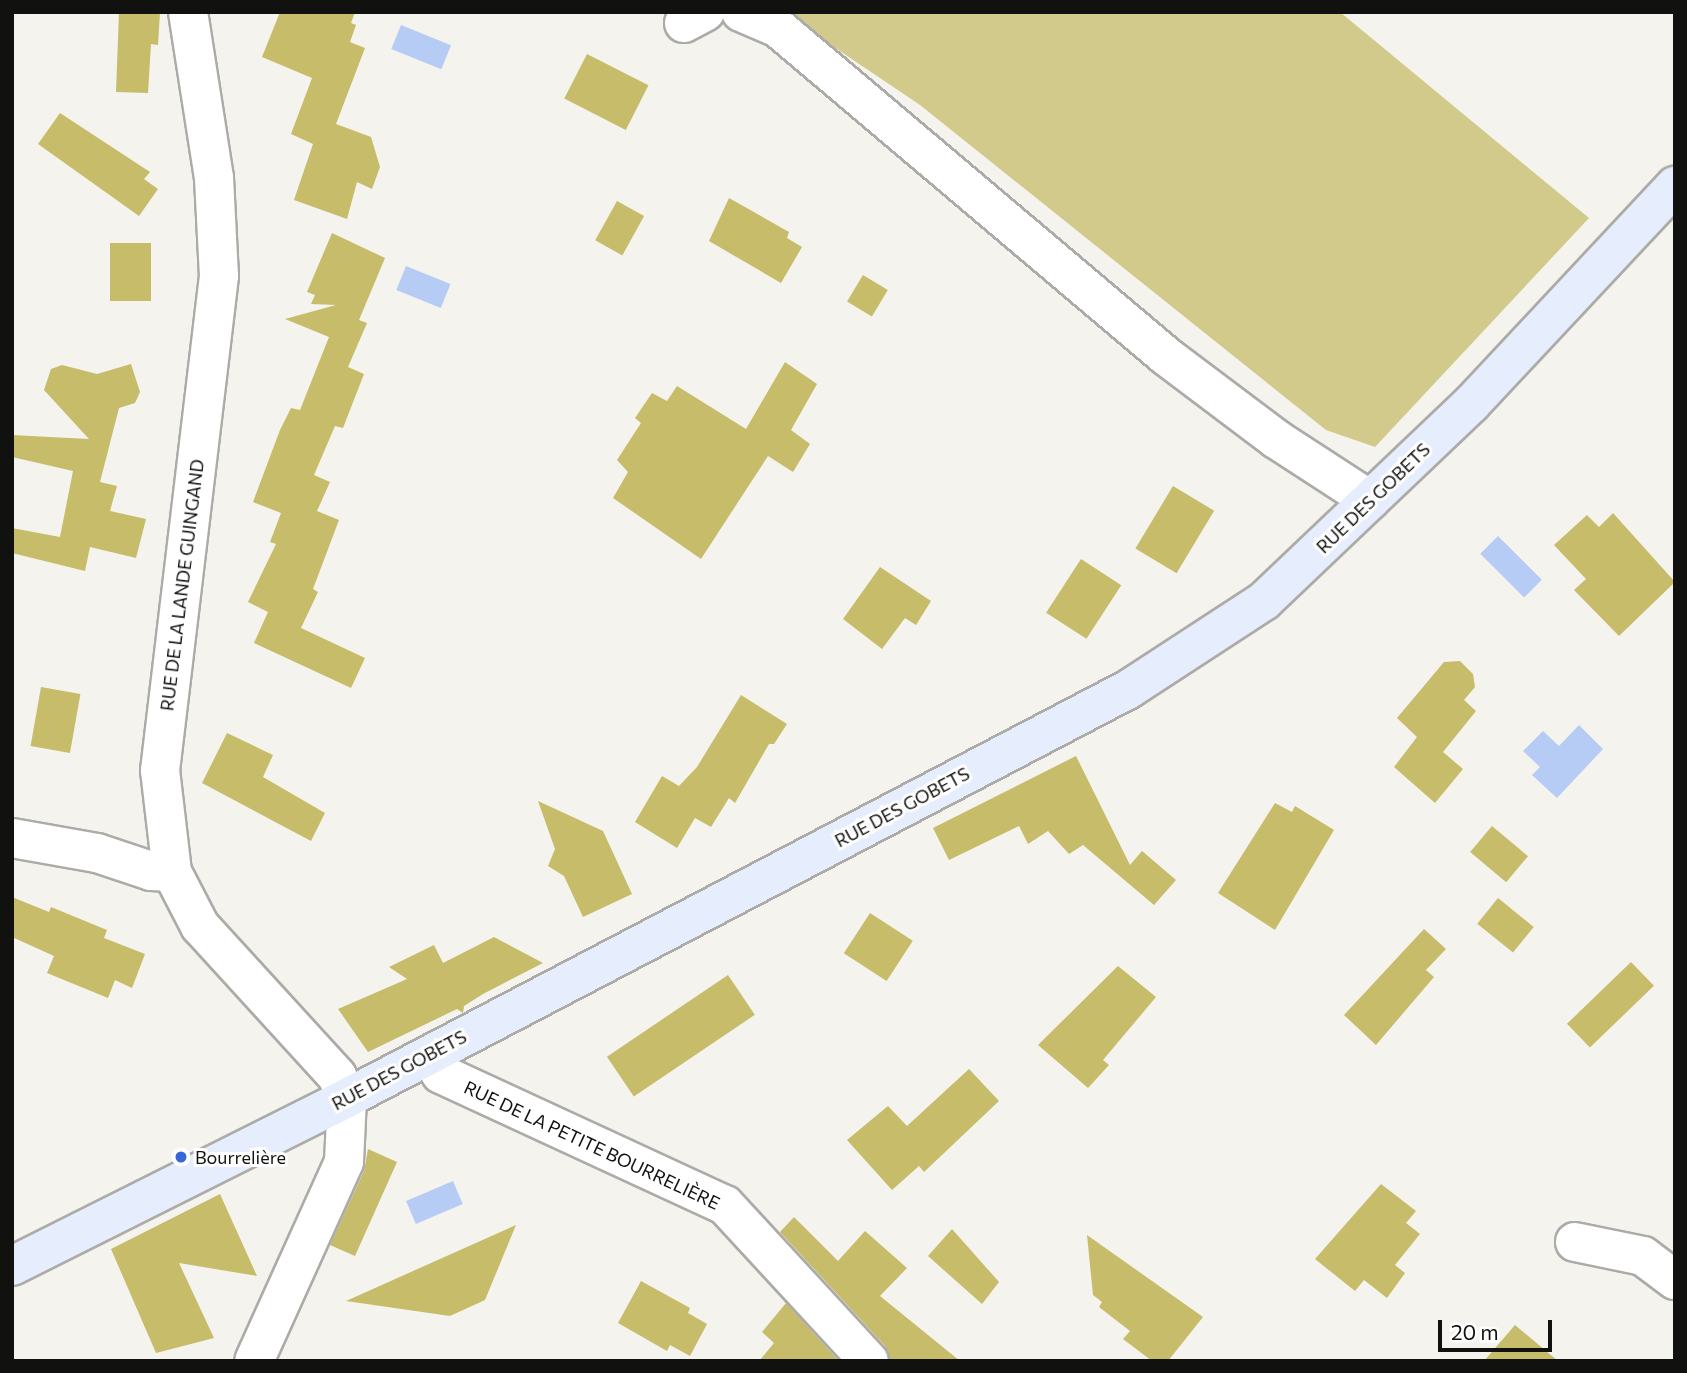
<!DOCTYPE html>
<html>
<head>
<meta charset="utf-8">
<style>
	body { margin:0 }
	#map { position:relative; width:1687px; height:1373px; overflow:hidden; background:#f4f3ee; font-family:Commissioner,sans-serif }
	div>[style] { position:absolute }
	.green>* { inset:0; background:#d2ca8a }
	.water>* { inset:0; background:#b7ccf5; transform-origin:0 0 }
	.building>* { inset:0; background:#c7bc6a; transform-origin:0 0 }
	.roads { filter:drop-shadow(2px 0 #acaba7) drop-shadow(-2px 0 #acaba7) drop-shadow(0 2px #acaba7) drop-shadow(0 -2px #acaba7) }
	.street>* { height:38px; margin:-19px; padding:0 19px; transform-origin:19px; border-radius:19px; background:#fff }
	.secondary>* { height:38px; margin:-19px; padding:0 19px; transform-origin:19px; border-radius:19px; background:#e6edfc }
	.dots>* { width:19px; height:19px; translate:-50% -50%; box-sizing:border-box; border:4px solid #fff; border-radius:50% }
	span { translate:-50% -50%; white-space:nowrap; text-align:center; line-height:1.15; -webkit-text-stroke:6px #fff; paint-order:stroke }
	.street-label { font-size:18px; color:#111110 }
	.poi-label { font-size:18px; color:#111110 }
	.left { translate:0 -50%; text-align:left }
	.frame { position:absolute; inset:0; border:14px solid #111110; pointer-events:none }
	.scale { position:absolute; left:1438px; top:1320px; width:114px; height:32px; box-sizing:border-box; border:4px solid #111110; border-top:0; padding-left:9px; font-size:21px; line-height:24px; white-space:nowrap; color:#111110; -webkit-text-stroke:5px #fff; paint-order:stroke }
</style>
</head>
<body>
<div id="map">
	<div class="green">
		<div style="clip-path:polygon(782px 12px,1340px 12px,1589px 218px,1375px 447px,1326px 430px,920px 105px)"></div>
	</div>
	<div class="water">
		<div style="left:401px;top:25px;width:54px;height:26px;rotate:22deg"></div>
		<div style="left:406px;top:266px;width:48px;height:26px;rotate:22deg"></div>
		<div style="left:1498px;top:536px;width:62px;height:25px;rotate:45deg"></div>
		<div style="clip-path:polygon(1579px 725px,1603px 749px,1557px 798px,1532px 775px,1540px 767px,1523px 751px,1543px 731px,1559px 746px)"></div>
		<div style="left:453px;top:1181px;width:25px;height:51px;rotate:67deg"></div>
	</div>
	<div class="building">
		<div style="clip-path:polygon(119px 12px,160px 12px,158px 45px,151px 44px,148px 93px,116px 92px)"></div>
		<div style="clip-path:polygon(280px 12px,355px 12px,351px 23px,356px 25px,350px 42px,365px 48px,336px 124px,371px 137px,380px 167px,372px 189px,357px 182px,347px 219px,294px 200px,313px 144px,291px 134px,312px 78px,262px 57px)"></div>
		<div style="left:587px;top:54px;width:69px;height:50px;rotate:27deg"></div>
		<div style="clip-path:polygon(60px 113px,150px 172px,144px 179px,158px 189px,139px 216px,38px 144px)"></div>
		<div style="clip-path:polygon(729px 198px,789px 232px,787px 238px,802px 247px,781px 283px,709px 241px)"></div>
		<div style="left:617px;top:201px;width:31px;height:45px;rotate:29deg"></div>
		<div style="clip-path:polygon(332px 233px,385px 258px,359px 320px,367px 323px,348px 367px,364px 374px,343px 428px,335px 426px,314px 475px,330px 482px,317px 511px,339px 520px,313px 589px,318px 592px,301px 628px,365px 658px,351px 688px,254px 643px,268px 612px,248px 602px,276px 544px,270px 542px,281px 513px,253px 502px,280px 430px,291px 408px,300px 410px,329px 337px,285px 319px,336px 305px,311px 304px,315px 295px,307px 292px)"></div>
		<div style="left:110px;top:243px;width:41px;height:58px"></div>
		<div style="left:863px;top:275px;width:29px;height:31px;rotate:31deg"></div>
		<div style="clip-path:polygon(785px 362px,817px 384px,791px 430px,810px 444px,793px 472px,768px 456px,701px 559px,613px 498px,628px 472px,617px 460px,641px 423px,635px 418px,652px 393px,667px 401px,677px 386px,746px 429px)"></div>
		<div style="clip-path:polygon(131px 364px,140px 392px,135px 403px,119px 408px,100px 482px,117px 486px,110px 511px,146px 519px,136px 558px,90px 547px,85px 571px,12px 553px,12px 528px,60px 537px,73px 471px,12px 457px,12px 435px,89px 439px,44px 390px,51px 369px,62px 365px,97px 374px)"></div>
		<div style="left:1173px;top:486px;width:48px;height:73px;rotate:31deg"></div>
		<div style="clip-path:polygon(1613px 513px,1675px 582px,1619px 636px,1574px 590px,1586px 579px,1554px 545px,1587px 515px,1599px 527px)"></div>
		<div style="left:1081px;top:559px;width:48px;height:64px;rotate:33deg"></div>
		<div style="clip-path:polygon(880px 567px,931px 601px,916px 625px,905px 618px,882px 649px,843px 619px)"></div>
		<div style="clip-path:polygon(1460px 661px,1473px 674px,1475px 687px,1464px 700px,1476px 711px,1443px 752px,1463px 769px,1435px 803px,1394px 767px,1417px 737px,1397px 718px,1444px 662px)"></div>
		<div style="left:41px;top:687px;width:40px;height:60px;rotate:10deg"></div>
		<div style="clip-path:polygon(741px 695px,787px 724px,774px 744px,769px 744px,735px 803px,729px 798px,711px 827px,695px 818px,677px 848px,635px 822px,662px 776px,679px 786px,697px 767px)"></div>
		<div style="clip-path:polygon(227px 733px,273px 755px,263px 777px,325px 813px,311px 841px,202px 783px)"></div>
		<div style="clip-path:polygon(1076px 756px,1130px 865px,1142px 851px,1176px 880px,1154px 905px,1083px 845px,1069px 854px,1048px 831px,1028px 844px,1019px 826px,949px 860px,933px 828px)"></div>
		<div style="clip-path:polygon(538px 801px,603px 831px,632px 894px,583px 917px,564px 876px,548px 866px,555px 849px)"></div>
		<div style="clip-path:polygon(1275px 803px,1292px 812px,1295px 806px,1334px 830px,1275px 930px,1218px 893px)"></div>
		<div style="left:1492px;top:826px;width:47px;height:34px;rotate:40deg"></div>
		<div style="clip-path:polygon(12px 897px,49px 912px,51px 907px,107px 930px,104px 938px,145px 954px,132px 988px,115px 980px,108px 998px,47px 973px,54px 956px,12px 937px)"></div>
		<div style="left:1498px;top:898px;width:46px;height:33px;rotate:39deg"></div>
		<div style="left:870px;top:913px;width:51px;height:48px;rotate:33deg"></div>
		<div style="clip-path:polygon(1424px 929px,1446px 949px,1426px 970px,1434px 977px,1376px 1045px,1344px 1015px)"></div>
		<div style="clip-path:polygon(494px 937px,543px 963px,483px 994px,464px 1006px,463px 1013px,457px 1009px,368px 1052px,338px 1009px,407px 979px,389px 967px,434px 945px,443px 963px)"></div>
		<div style="left:1631px;top:962px;width:33px;height:89px;rotate:46deg"></div>
		<div style="clip-path:polygon(1118px 966px,1156px 997px,1103px 1060px,1109px 1065px,1088px 1088px,1038px 1045px)"></div>
		<div style="left:728px;top:975px;width:48px;height:146px;rotate:56deg"></div>
		<div style="clip-path:polygon(969px 1069px,999px 1101px,924px 1172px,919px 1166px,892px 1190px,847px 1140px,888px 1106px,907px 1126px)"></div>
		<div style="clip-path:polygon(368px 1149px,397px 1162px,355px 1256px,330px 1245px,364px 1171px)"></div>
		<div style="clip-path:polygon(1381px 1184px,1416px 1211px,1406px 1223px,1420px 1234px,1395px 1265px,1405px 1273px,1387px 1298px,1364px 1280px,1355px 1291px,1315px 1259px)"></div>
		<div style="clip-path:polygon(220px 1194px,257px 1276px,179px 1263px,214px 1338px,156px 1353px,111px 1249px)"></div>
		<div style="clip-path:polygon(794px 1217px,838px 1261px,865px 1231px,907px 1268px,880px 1296px,960px 1361px,890px 1361px,885px 1346px,780px 1232px)"></div>
		<div style="clip-path:polygon(516px 1225px,485px 1300px,450px 1316px,346px 1301px)"></div>
		<div style="clip-path:polygon(952px 1229px,999px 1282px,982px 1304px,928px 1256px)"></div>
		<div style="clip-path:polygon(1087px 1235px,1203px 1317px,1168px 1361px,1152px 1361px,1123px 1339px,1130px 1331px,1099px 1307px,1102px 1302px,1093px 1295px)"></div>
		<div style="clip-path:polygon(641px 1281px,690px 1308px,688px 1313px,707px 1324px,690px 1356px,670px 1345px,667px 1351px,618px 1323px)"></div>
		<div style="clip-path:polygon(786px 1303px,839px 1361px,759px 1361px,774px 1343px,762px 1332px)"></div>
		<div style="clip-path:polygon(1515px 1325px,1558px 1361px,1484px 1361px)"></div>
	</div>
	<div class="roads">
		<div class="street">
			<div style="left:188px;top:12px;width:168px;rotate:81.1deg"></div>
			<div style="left:214px;top:178px;width:98px;rotate:87.1deg"></div>
			<div style="left:219px;top:276px;width:498px;rotate:96.8deg"></div>
			<div style="left:160px;top:770px;width:103px;rotate:83.3deg"></div>
			<div style="left:172px;top:872px;width:61px;rotate:62.6deg"></div>
			<div style="left:200px;top:926px;width:203px;rotate:47.6deg"></div>
			<div style="left:337px;top:1076px;width:24px;rotate:66deg"></div>
			<div style="left:347px;top:1098px;width:64px;rotate:92.7deg"></div>
			<div style="left:344px;top:1162px;width:218px;rotate:114.3deg"></div>
			<div style="left:741px;top:12px;width:40px;rotate:23.4deg"></div>
			<div style="left:778px;top:28px;width:508px;rotate:40.21deg"></div>
			<div style="left:1166px;top:356px;width:138px;rotate:37deg"></div>
			<div style="left:1276px;top:439px;width:112px;rotate:33deg"></div>
			<div style="left:684px;top:23px;width:24px;rotate:-28deg"></div>
			<div style="left:12px;top:838px;width:86px;rotate:10deg"></div>
			<div style="left:97px;top:853px;width:57px;rotate:18.4deg"></div>
			<div style="left:151px;top:871px;width:21px;rotate:3deg"></div>
			<div style="left:429px;top:1055px;width:22px;rotate:58deg"></div>
			<div style="left:441px;top:1074px;width:313px;rotate:24.8deg"></div>
			<div style="left:725px;top:1205px;width:212px;rotate:47.3deg"></div>
			<div style="left:1575px;top:1242px;width:69px;rotate:11.6deg"></div>
			<div style="left:1643px;top:1256px;width:40px;rotate:37deg"></div>
		</div>
		<div class="secondary">
			<div style="left:12px;top:1266px;width:375px;rotate:-26.6deg"></div>
			<div style="left:347px;top:1098px;width:882px;rotate:-27.61deg"></div>
			<div style="left:1129px;top:689px;width:161px;rotate:-33.1deg"></div>
			<div style="left:1264px;top:601px;width:286px;rotate:-43.6deg"></div>
			<div style="left:1471px;top:404px;width:299px;rotate:-46.9deg"></div>
		</div>
	</div>
	<div class="dots">
		<div style="left:181px;top:1157px;background:#3966d6"></div>
	</div>
	<div class="street-label">
		<span style="left:1373px;top:498px;rotate:-44deg">RUE DES GOBETS</span>
		<span style="left:182px;top:585px;rotate:-83deg">RUE DE LA LANDE GUINGAND</span>
		<span style="left:902px;top:807px;rotate:-28deg">RUE DES GOBETS</span>
		<span style="left:399px;top:1070px;rotate:-28deg">RUE DES GOBETS</span>
		<span style="left:592px;top:1145px;rotate:25deg">RUE DE LA PETITE BOURRELIÈRE</span>
	</div>
	<div class="poi-label">
		<span class="left" style="left:195px;top:1157px">Bourrelière</span>
	</div>
	<div class="frame"></div>
	<div class="scale">20 m</div>
</div>
</body>
</html>
